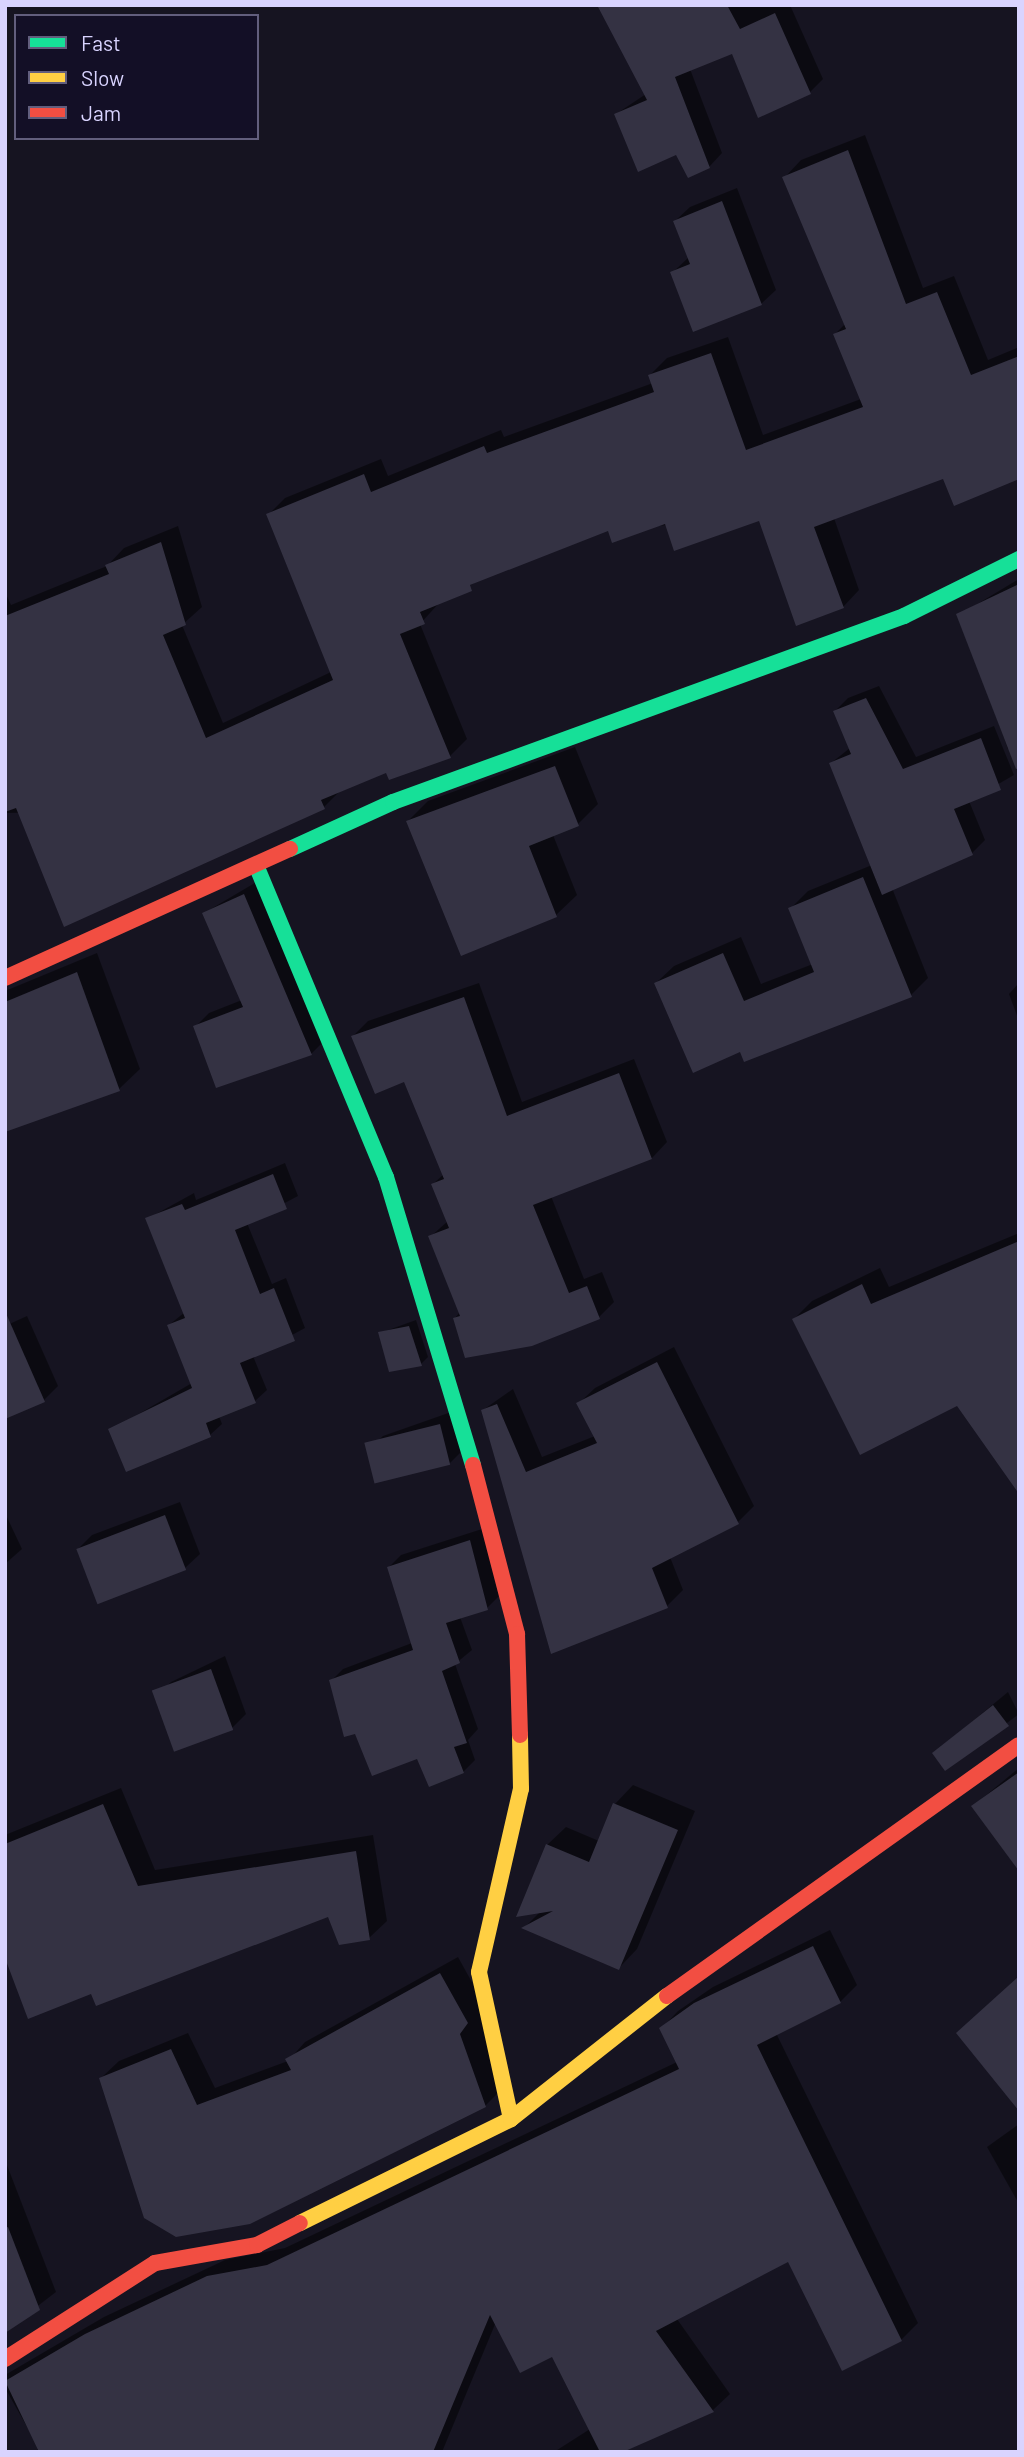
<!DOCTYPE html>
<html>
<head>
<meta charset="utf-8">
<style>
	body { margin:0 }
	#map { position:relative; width:1024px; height:2457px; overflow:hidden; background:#161421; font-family:Barlow,sans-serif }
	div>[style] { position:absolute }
	.shadow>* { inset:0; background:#0007 }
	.building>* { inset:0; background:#343243; transform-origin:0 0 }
	.fast>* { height:16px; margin:-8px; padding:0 8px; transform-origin:8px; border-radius:8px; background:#16e098 }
	.slow>* { height:16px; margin:-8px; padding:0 8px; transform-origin:8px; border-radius:8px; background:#ffcf43 }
	.jam>* { height:16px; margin:-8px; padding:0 8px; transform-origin:8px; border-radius:8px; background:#f24e42 }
	span { translate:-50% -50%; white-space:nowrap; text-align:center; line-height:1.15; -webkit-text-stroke:7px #130f26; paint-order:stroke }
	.frame { position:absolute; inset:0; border:7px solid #d9d4ff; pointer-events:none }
	.legend { position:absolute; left:14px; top:14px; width:245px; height:126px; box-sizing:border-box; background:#130f26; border:2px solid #625e7d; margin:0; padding:9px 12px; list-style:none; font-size:21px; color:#d9d4ff }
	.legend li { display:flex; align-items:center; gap:14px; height:35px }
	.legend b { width:35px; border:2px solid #625e7d }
</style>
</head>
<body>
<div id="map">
	<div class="shadow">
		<div style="clip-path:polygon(599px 5px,790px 5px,823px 79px,810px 92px,733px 52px,690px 69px,722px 153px,709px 167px,616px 114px,646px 94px)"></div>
		<div style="clip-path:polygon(865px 135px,923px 288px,954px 276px,988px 360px,1019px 347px,1019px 478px,944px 477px,834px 518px,859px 590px,843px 607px,760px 519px,608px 529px,483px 578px,440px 602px,420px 624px,467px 739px,450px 756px,387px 771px,341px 790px,324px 807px,5px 813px,5px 592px,11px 605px,107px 566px,124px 548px,178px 526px,202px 607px,182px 625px,223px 723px,331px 672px,268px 515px,285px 498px,381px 459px,388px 476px,501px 430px,504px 437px,653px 383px,650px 375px,667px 358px,728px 337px,763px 435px,861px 399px,835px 334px,845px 324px,785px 177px,801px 160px)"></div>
		<div style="clip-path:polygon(737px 188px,776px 290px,761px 304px,672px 273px,689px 257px,675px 221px,690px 207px)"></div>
		<div style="clip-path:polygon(1019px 579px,1019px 743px,1008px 749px,959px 615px)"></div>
		<div style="clip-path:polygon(879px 686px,916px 757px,994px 726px,1014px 775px,969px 801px,985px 840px,972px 853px,892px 888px,928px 978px,911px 995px,741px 1050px,656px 983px,674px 966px,741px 937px,761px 984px,813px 964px,790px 909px,808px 891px,872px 865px,831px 763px,850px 748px,835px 711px,848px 698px)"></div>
		<div style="clip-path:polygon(575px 747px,598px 804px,578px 824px,553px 835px,577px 895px,556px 915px,408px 821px,428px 801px)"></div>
		<div style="clip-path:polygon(258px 881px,325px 1040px,311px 1054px,195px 1027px,209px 1013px,242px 1000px,204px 913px)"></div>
		<div style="clip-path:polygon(97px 953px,140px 1069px,119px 1089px,5px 1130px,5px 991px)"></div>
		<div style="clip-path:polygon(479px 983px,522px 1102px,634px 1059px,667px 1142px,652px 1158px,551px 1196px,584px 1279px,602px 1272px,614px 1302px,599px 1317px,455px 1318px,460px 1312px,430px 1237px,448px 1221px,433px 1184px,444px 1174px,405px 1080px,353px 1036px,368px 1021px)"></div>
		<div style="clip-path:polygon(1019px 983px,1019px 1021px,1009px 994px)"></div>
		<div style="clip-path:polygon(285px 1163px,298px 1196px,247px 1223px,272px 1284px,286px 1278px,305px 1328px,253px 1356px,267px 1390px,255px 1401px,219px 1416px,222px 1424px,210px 1435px,127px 1470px,111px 1430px,192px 1383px,169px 1325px,185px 1312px,147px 1219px,194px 1193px,196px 1200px)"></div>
		<div style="clip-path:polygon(1019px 1233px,1019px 1491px,958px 1404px,794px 1319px,812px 1301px,880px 1268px,889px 1287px)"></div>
		<div style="clip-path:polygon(27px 1316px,58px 1386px,44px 1400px,5px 1326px)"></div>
		<div style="clip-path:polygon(416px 1320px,428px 1357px,421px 1364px,380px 1333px)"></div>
		<div style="clip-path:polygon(674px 1347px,754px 1506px,738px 1522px,670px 1557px,683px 1590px,667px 1606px,552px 1652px,483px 1410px,513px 1389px,542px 1457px,595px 1436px,578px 1404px,595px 1388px)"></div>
		<div style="clip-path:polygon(454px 1411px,464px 1449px,449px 1464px,368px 1450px,383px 1436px)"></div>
		<div style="clip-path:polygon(180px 1502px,200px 1554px,185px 1568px,98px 1601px,78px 1549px,92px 1535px)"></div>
		<div style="clip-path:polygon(5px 1513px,22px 1549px,5px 1564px)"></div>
		<div style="clip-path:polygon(482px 1529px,499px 1596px,487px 1608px,460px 1617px,472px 1650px,455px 1664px,478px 1729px,468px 1740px,475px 1760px,463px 1772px,356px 1731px,331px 1681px,343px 1669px,412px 1643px,389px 1567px,401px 1555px)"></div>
		<div style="clip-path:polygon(225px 1656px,246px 1714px,232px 1728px,157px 1696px,171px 1682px)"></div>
		<div style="clip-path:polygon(1008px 1692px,1019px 1714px,945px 1769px,934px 1753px)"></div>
		<div style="clip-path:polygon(1019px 1768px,1019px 1868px,973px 1806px)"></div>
		<div style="clip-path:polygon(633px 1785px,695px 1811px,637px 1949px,619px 1968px,524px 1928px,541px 1911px,547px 1845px,566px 1827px,599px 1841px,615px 1804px)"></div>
		<div style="clip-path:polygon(121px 1788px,155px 1870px,373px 1835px,387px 1921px,369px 1938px,329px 1915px,92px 1992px,5px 1953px,5px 1835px)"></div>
		<div style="clip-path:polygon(830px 1930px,857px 1985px,840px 2002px,776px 2033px,918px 2323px,901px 2340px,789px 2259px,677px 2319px,730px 2394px,713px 2410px,619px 2452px,554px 2452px,590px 2429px,552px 2355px,496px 2322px,442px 2452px,35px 2452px,39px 2448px,5px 2388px,5px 2375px,104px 2317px,225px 2260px,285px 2248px,677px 2062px,661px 2029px,678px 2011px,713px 1987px)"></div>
		<div style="clip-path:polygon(458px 1957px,484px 2004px,503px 2088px,485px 2106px,250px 2222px,101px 2078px,119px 2061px,188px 2033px,215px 2088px,288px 2061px,305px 2042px)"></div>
		<div style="clip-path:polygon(1019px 2124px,1019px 2204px,987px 2147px)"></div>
		<div style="clip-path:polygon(5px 2160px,56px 2292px,5px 2331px)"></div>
	</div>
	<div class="building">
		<div style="clip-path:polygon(597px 5px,727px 5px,740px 29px,775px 13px,811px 94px,758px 118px,732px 54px,675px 77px,710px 168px,688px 178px,676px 155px,638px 172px,614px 114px,647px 100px)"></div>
		<div style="clip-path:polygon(848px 150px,906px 304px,937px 292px,971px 375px,1019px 356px,1019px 479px,954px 506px,943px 479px,814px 527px,844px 608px,796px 626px,759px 521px,674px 551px,665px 524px,612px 543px,608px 531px,470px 585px,472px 591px,420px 612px,425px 624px,400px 634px,451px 758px,389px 780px,386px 773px,321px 800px,325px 809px,64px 927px,16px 808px,5px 812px,5px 616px,109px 574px,105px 565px,161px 542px,186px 625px,163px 635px,206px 738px,333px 680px,266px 514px,364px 474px,371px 492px,484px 446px,487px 453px,654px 392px,648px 375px,711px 353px,746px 450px,863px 407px,833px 334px,846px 329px,782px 177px)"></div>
		<div style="clip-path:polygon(722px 201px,762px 305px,693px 332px,670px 272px,690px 264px,673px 221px)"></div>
		<div style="clip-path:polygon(1019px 584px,1019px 768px,1016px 769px,956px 614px)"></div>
		<div style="clip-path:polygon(866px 698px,903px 769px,981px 738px,1001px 790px,954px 809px,973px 855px,882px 895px,829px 763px,851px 754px,833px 711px)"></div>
		<div style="clip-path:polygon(555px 766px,579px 826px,529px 846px,557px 917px,461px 956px,406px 821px)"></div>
		<div style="clip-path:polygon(863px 877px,912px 997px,744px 1062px,740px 1052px,693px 1073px,654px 983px,723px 953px,744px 1001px,814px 972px,788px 908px)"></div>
		<div style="clip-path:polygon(244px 894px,312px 1055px,216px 1088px,193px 1026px,243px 1007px,202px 913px)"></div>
		<div style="clip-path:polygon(77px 972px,120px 1091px,5px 1132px,5px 1002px)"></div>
		<div style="clip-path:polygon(464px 997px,507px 1116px,619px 1073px,652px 1159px,533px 1205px,569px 1293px,587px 1286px,600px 1319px,532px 1346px,465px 1358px,453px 1318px,460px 1316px,428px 1236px,449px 1228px,431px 1184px,444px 1179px,404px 1082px,375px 1094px,351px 1036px)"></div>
		<div style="clip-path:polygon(273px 1174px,287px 1209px,235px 1230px,260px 1294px,274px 1288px,295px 1341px,240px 1363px,256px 1403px,206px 1423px,211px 1437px,126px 1472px,108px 1429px,192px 1388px,167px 1325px,185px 1318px,145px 1218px,182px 1204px,185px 1210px)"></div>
		<div style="clip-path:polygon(1019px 1241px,1019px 1494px,957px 1406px,860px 1455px,792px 1319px,862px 1284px,871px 1304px)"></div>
		<div style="clip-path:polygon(5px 1311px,45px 1402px,5px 1419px)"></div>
		<div style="clip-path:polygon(409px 1326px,422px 1366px,389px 1372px,378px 1332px)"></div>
		<div style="clip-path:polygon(657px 1362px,739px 1524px,652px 1568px,668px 1608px,551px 1654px,481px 1410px,497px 1404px,526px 1472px,597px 1443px,576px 1403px)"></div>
		<div style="left:440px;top:1424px;width:42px;height:78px;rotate:76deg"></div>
		<div style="left:165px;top:1515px;width:59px;height:95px;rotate:69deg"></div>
		<div style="clip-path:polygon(470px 1540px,488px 1610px,446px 1623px,460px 1663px,442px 1671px,467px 1743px,454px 1747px,464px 1773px,429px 1787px,417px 1759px,372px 1776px,355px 1734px,344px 1737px,329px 1680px,413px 1650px,387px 1567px)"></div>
		<div style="left:211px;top:1669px;width:65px;height:63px;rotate:70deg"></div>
		<div style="clip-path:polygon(993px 1705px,1009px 1726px,945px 1771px,932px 1753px)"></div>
		<div style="clip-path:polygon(1019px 1772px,1019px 1871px,971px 1806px)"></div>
		<div style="clip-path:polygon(613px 1803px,678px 1830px,619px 1970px,521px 1928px,553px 1911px,516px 1917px,546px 1844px,589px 1862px)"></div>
		<div style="clip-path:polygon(103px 1804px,138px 1886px,356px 1851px,370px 1940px,339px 1945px,328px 1917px,96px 2006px,91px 1994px,28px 2019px,5px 1958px,5px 1844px)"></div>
		<div style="clip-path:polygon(813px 1946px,841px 2003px,757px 2045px,902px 2341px,842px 2371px,788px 2262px,656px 2331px,714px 2412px,623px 2452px,600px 2452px,552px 2357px,520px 2373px,490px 2315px,433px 2452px,39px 2452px,5px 2381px,85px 2334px,207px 2276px,267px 2265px,679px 2069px,659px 2028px,694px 2003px)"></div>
		<div style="clip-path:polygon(440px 1973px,468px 2023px,460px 2034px,486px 2107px,250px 2224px,176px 2237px,144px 2218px,99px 2078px,171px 2049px,197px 2105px,291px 2070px,285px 2059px)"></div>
		<div style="clip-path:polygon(1019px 1976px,1019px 2111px,956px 2033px)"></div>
		<div style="clip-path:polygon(8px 2227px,40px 2310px,5px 2333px,5px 2228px)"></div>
	</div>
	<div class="fast">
		<div style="left:290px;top:849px;width:113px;rotate:-24.5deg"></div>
		<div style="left:393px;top:802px;width:544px;rotate:-20deg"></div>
		<div style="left:904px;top:616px;width:128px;rotate:-26.4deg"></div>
		<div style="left:256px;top:865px;width:338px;rotate:67.4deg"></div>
		<div style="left:386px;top:1177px;width:301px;rotate:73.2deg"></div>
	</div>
	<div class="slow">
		<div style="left:511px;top:2119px;width:150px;rotate:-102.3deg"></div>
		<div style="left:479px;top:1972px;width:188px;rotate:-77.1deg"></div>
		<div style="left:521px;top:1789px;width:54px;rotate:-91.1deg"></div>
		<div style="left:300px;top:2223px;width:235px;rotate:-26.2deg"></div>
		<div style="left:511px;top:2119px;width:199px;rotate:-38.3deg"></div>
	</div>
	<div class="jam">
		<div style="left:5px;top:978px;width:313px;rotate:-24.4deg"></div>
		<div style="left:473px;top:1465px;width:175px;rotate:75.4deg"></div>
		<div style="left:517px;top:1634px;width:101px;rotate:88.3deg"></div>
		<div style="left:667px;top:1996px;width:432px;rotate:-35.5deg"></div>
		<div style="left:5px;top:2359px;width:178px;rotate:-32.6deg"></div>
		<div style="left:155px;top:2263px;width:104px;rotate:-10deg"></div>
		<div style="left:257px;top:2245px;width:48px;rotate:-27.1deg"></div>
	</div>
	<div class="frame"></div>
	<ul class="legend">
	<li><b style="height:9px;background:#16e098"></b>Fast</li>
	<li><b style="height:9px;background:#ffcf43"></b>Slow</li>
	<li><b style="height:9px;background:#f24e42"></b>Jam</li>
	</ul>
</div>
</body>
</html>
